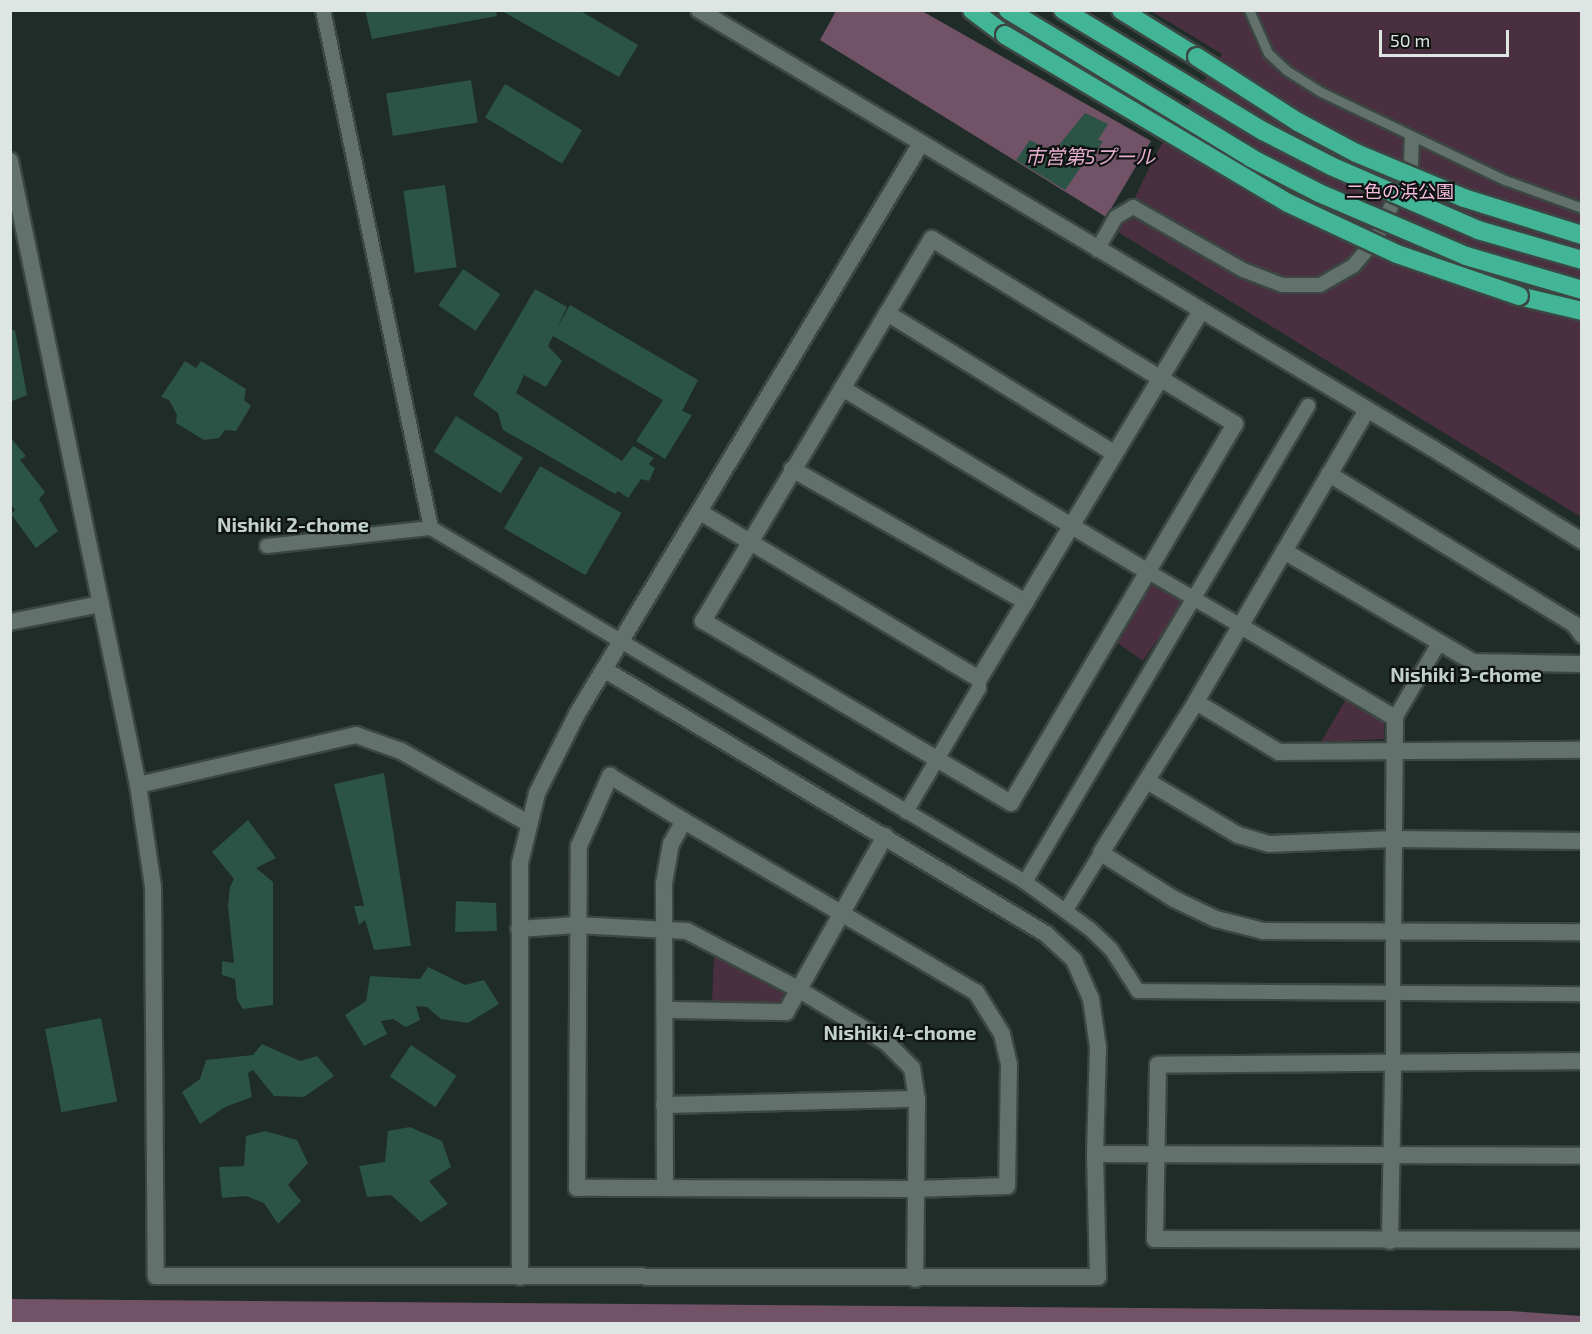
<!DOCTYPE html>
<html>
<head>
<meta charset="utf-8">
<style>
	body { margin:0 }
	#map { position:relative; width:1592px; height:1334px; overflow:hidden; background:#202c28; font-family:"Exo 2","Noto Sans JP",sans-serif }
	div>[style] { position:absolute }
	.green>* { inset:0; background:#492f40; transform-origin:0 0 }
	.water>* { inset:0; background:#715266 }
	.building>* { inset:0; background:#2b5346; transform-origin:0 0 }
	.roads { filter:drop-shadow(2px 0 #3c4643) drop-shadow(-2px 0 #3c4643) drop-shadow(0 2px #3c4643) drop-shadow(0 -2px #3c4643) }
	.service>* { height:9px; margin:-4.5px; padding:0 4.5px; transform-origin:4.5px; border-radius:4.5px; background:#63716c }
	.pedestrian>* { height:14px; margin:-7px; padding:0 7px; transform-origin:7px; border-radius:7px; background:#63716c }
	.minor>* { height:16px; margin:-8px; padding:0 8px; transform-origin:8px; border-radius:8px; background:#63716c }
	.tertiary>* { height:16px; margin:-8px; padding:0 8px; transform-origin:8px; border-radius:8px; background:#63716c }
	.motorway>* { height:18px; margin:-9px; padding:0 9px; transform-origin:9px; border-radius:9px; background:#41b596 }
	.bridges { filter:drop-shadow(2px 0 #3c4643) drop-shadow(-2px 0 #3c4643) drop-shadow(0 2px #3c4643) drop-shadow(0 -2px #3c4643) }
	.motorway-bridge>* { height:18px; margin:-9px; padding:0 9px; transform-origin:9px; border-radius:9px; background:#41b596 }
	span { translate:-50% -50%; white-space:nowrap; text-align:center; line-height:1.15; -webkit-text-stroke:4.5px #0e1311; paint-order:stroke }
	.park-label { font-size:18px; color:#f6bde1 }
	.water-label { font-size:20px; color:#e5add0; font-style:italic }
	.neighbourhood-label { font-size:20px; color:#c2d1cb; font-weight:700 }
	.frame { position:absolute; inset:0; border:12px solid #dee6e3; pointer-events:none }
	.scale { position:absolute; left:1379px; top:30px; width:130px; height:27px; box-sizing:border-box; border:3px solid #dee6e3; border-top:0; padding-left:8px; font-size:18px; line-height:21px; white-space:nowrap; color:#dee6e3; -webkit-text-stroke:4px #0e1311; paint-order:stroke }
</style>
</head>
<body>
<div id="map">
	<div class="green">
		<div style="clip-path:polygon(1151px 11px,1581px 11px,1581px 517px,1118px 232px,1158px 150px,1222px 54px)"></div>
		<div style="left:1151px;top:581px;width:39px;height:70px;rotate:35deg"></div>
		<div style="clip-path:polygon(1346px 699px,1384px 721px,1384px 739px,1321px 742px)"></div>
		<div style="clip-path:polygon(714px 955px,785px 993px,779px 1004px,712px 1001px)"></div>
	</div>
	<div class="water">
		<div style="clip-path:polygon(836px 11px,922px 11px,1151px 141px,1106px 217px,820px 40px)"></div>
		<div style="clip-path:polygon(11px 1299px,1511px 1311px,1581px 1316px,1582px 1323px,11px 1324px)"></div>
	</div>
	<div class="building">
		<div style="clip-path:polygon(365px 10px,496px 10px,497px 16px,372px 39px)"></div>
		<div style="clip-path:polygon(500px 10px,579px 10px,638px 45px,619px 77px)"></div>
		<div style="left:471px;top:80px;width:43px;height:86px;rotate:81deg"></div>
		<div style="left:505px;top:84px;width:90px;height:39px;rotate:31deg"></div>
		<div style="clip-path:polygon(1085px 113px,1108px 124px,1098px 140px,1103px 141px,1090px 164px,1085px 161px,1065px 190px,1016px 160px,1030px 140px,1059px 156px,1064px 149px,1059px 145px)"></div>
		<div style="left:445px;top:185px;width:83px;height:42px;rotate:82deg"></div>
		<div style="left:463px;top:269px;width:45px;height:44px;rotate:34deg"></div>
		<div style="clip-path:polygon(535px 289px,567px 307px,556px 329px,570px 305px,698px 380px,682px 411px,692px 415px,665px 459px,636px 441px,663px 400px,553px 336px,548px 346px,562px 361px,546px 387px,524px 375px,516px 393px,622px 461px,633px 446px,654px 458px,649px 464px,655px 468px,649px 481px,641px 479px,628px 498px,618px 491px,615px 494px,503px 430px,498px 413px,473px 395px)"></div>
		<div style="clip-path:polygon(10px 330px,15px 330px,27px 395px,10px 402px)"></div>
		<div style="clip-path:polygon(185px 361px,196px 368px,201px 361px,246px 389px,244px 400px,251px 406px,236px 431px,225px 430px,219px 438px,204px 440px,176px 423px,177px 415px,169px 400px,161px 397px)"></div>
		<div style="left:456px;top:416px;width:79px;height:42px;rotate:32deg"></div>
		<div style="clip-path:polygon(10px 437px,26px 456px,20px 460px,45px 492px,39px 499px,58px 531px,36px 548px,11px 514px,15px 510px,10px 503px)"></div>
		<div style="left:540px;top:466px;width:94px;height:72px;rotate:30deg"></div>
		<div style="clip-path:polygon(384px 773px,411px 946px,374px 950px,365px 920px,359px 925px,354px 906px,364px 906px,334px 784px)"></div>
		<div style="clip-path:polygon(248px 820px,276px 858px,256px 868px,273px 882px,273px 1005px,243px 1009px,237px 1000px,235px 979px,222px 975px,222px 961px,234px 963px,228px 906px,230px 887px,234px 879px,212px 852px)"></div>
		<div style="clip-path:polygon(456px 901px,496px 903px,497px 931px,455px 932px)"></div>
		<div style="clip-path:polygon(428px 967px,465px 985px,484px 980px,499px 1004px,468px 1023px,441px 1019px,427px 1007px,416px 1006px,420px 1020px,406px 1027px,393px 1019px,381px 1021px,387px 1034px,364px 1046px,345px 1015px,366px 1001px,370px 976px,420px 979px)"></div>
		<div style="left:101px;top:1018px;width:85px;height:57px;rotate:79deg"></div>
		<div style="clip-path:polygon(262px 1044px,300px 1061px,317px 1056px,334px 1076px,304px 1097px,274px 1096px,253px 1070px,248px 1073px,252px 1097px,225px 1107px,200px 1124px,182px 1092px,200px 1079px,206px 1060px,253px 1055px)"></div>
		<div style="left:411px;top:1045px;width:55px;height:38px;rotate:34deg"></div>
		<div style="clip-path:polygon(410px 1127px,442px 1141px,451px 1167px,429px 1181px,448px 1204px,421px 1222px,391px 1195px,367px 1197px,359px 1166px,385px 1162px,388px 1131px)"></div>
		<div style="clip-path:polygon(265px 1131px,297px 1140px,308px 1163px,288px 1185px,301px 1201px,278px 1224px,264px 1203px,246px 1196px,222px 1198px,219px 1167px,244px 1166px,246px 1136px)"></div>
	</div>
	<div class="roads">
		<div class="service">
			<div style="left:1249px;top:10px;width:47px;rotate:66.2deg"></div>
			<div style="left:1268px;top:53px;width:25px;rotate:43deg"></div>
			<div style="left:1286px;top:70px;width:41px;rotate:32.2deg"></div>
			<div style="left:1321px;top:92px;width:204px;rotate:25.6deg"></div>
			<div style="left:1505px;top:180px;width:82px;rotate:20deg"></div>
		</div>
		<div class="pedestrian">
			<div style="left:323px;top:10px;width:529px;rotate:78.22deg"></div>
			<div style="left:1097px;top:250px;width:38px;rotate:-60deg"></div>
			<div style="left:1116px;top:217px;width:20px;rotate:-30deg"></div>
			<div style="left:1133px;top:207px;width:127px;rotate:29.8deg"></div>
			<div style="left:1243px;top:270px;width:42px;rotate:21deg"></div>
			<div style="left:1282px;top:285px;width:38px"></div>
			<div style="left:1320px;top:285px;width:39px;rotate:-30deg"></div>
			<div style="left:1354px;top:265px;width:34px;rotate:-50deg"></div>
			<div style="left:1376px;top:239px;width:83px;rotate:-65deg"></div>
			<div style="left:1411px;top:164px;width:25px;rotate:-88deg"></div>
			<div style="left:267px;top:546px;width:165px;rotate:-6.3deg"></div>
			<div style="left:431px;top:528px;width:691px;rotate:30.79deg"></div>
			<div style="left:1025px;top:882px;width:80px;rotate:35.9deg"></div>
			<div style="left:1090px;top:929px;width:29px;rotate:44deg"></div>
			<div style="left:1111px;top:949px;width:50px;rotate:57.3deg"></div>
			<div style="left:1138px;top:991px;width:444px;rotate:0.4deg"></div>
			<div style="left:1147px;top:571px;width:107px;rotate:30.4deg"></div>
			<div style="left:1395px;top:718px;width:87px;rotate:-59.6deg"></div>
			<div style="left:906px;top:812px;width:144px;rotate:-59.5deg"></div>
			<div style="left:979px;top:688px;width:9px;rotate:-90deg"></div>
			<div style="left:1025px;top:882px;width:554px;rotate:-59.27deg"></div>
			<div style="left:1066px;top:910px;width:67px;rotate:-58.4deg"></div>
			<div style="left:1393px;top:930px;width:133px;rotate:90deg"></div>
		</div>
		<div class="minor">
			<div style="left:10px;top:161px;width:637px;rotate:78.41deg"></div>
			<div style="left:138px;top:785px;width:102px;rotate:81.6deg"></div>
			<div style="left:153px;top:886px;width:390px;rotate:89.6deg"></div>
			<div style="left:156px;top:1276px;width:942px;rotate:0.06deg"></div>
			<div style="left:1098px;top:1277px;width:123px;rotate:-91.4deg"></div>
			<div style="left:1095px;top:1154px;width:107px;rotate:-88.4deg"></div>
			<div style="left:1098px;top:1047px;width:49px;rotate:-98.3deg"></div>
			<div style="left:1091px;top:999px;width:43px;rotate:-113.6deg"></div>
			<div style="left:1074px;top:960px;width:38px;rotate:-137deg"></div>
			<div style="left:1046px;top:934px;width:514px;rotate:-149.09deg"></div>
			<div style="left:932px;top:239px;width:355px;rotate:31.4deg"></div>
			<div style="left:1235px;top:424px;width:440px;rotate:120.6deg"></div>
			<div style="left:1011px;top:803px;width:358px;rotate:-149.4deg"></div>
			<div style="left:703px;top:621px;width:445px;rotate:-59.1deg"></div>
			<div style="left:887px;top:313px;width:267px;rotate:31.7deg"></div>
			<div style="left:842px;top:388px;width:356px;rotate:31deg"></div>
			<div style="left:1367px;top:410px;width:338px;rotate:120.4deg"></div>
			<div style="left:1196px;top:702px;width:178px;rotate:122.2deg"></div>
			<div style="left:1101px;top:853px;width:86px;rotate:32.2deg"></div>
			<div style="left:1174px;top:899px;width:47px;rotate:25.5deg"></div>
			<div style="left:1216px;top:919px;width:49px;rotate:14.3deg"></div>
			<div style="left:1263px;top:931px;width:319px;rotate:0.2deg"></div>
			<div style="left:792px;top:469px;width:269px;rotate:29.6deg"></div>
			<div style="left:1329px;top:474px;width:287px;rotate:31.5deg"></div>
			<div style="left:1574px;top:624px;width:14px;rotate:54deg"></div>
			<div style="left:700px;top:512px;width:325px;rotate:30.9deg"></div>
			<div style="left:979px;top:679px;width:430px;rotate:-58.9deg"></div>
			<div style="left:1284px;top:551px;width:219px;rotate:30.4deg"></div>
			<div style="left:1473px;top:662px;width:109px;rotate:1.1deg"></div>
			<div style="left:10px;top:622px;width:93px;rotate:-11.2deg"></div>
			<div style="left:1239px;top:625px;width:182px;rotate:30.8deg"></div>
			<div style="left:1395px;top:718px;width:212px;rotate:90.5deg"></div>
			<div style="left:1196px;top:702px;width:97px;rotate:31.1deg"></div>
			<div style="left:1279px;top:752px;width:303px;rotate:-0.4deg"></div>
			<div style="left:1147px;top:781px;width:106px;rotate:30.7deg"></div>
			<div style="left:1238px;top:835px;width:32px;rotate:16deg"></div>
			<div style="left:1269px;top:844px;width:124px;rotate:-2.3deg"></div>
			<div style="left:1393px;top:839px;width:189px;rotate:0.6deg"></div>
			<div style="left:138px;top:785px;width:224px;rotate:-12.9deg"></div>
			<div style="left:356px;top:735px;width:48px;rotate:19.6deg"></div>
			<div style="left:401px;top:751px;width:146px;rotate:29.6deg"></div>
			<div style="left:519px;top:929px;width:57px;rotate:-4deg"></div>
			<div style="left:576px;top:925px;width:111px;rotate:3.1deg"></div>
			<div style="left:687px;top:931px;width:125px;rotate:27.6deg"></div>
			<div style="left:798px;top:989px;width:104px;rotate:31.2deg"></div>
			<div style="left:887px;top:1043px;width:35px;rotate:45deg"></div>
			<div style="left:912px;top:1068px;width:31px;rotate:81deg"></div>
			<div style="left:917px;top:1099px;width:180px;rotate:90.6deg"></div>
			<div style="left:667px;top:1010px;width:119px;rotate:1deg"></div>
			<div style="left:786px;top:1012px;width:202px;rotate:-60.6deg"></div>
			<div style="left:1582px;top:1061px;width:424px;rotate:179.5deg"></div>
			<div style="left:1158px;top:1065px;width:174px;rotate:91deg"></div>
			<div style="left:1155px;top:1239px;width:427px;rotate:0.1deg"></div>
			<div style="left:664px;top:1105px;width:253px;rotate:-1.4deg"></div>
			<div style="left:1095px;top:1154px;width:487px;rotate:0.2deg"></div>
			<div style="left:665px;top:1188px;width:305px;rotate:-90.2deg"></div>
			<div style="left:664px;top:883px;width:40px;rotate:-80deg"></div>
			<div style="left:671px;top:844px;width:26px;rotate:-61deg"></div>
			<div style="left:684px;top:821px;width:338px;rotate:30.4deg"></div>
			<div style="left:976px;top:992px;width:49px;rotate:58.2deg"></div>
			<div style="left:1002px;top:1034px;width:31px;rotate:77deg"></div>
			<div style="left:1009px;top:1064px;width:122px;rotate:90.9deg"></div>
			<div style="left:1007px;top:1186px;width:92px;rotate:178.1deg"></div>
			<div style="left:915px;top:1189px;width:338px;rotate:-179.8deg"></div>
			<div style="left:577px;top:1188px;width:342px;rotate:-89.7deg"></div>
			<div style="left:579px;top:846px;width:77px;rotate:-66.1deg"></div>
			<div style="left:610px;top:776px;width:87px;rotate:31.3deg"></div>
			<div style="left:1390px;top:1241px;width:178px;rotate:-89deg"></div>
		</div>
		<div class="tertiary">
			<div style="left:699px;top:10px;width:854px;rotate:30.86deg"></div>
			<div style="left:1432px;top:448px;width:176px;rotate:31.8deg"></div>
			<div style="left:520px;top:1277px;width:414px;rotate:-90deg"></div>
			<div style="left:520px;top:863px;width:72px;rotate:-76.3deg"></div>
			<div style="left:537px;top:793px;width:89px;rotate:-63.1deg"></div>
			<div style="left:577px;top:714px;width:664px;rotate:-58.92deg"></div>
		</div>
		<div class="motorway">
			<div style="left:972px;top:10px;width:41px;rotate:37.1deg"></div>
			<div style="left:1121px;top:10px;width:89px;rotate:31.7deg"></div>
			<div style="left:1519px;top:296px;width:65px;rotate:13.4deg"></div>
		</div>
	</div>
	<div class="bridges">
		<div class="motorway-bridge">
			<div style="left:1008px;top:10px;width:285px;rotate:31.3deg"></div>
			<div style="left:1251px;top:158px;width:76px;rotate:27.2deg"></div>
			<div style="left:1319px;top:193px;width:160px;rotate:23.2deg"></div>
			<div style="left:1466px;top:256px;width:121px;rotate:16.3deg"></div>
			<div style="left:1063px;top:10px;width:234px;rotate:31.2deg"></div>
			<div style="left:1263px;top:131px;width:76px;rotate:27.2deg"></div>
			<div style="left:1331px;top:166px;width:160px;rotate:23.5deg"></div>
			<div style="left:1478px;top:230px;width:108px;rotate:16.1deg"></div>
			<div style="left:1005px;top:35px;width:329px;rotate:30.7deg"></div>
			<div style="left:1288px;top:203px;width:120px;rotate:25.1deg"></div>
			<div style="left:1397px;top:254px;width:129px;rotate:19deg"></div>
			<div style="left:1197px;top:57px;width:120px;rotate:32.8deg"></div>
			<div style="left:1298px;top:122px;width:66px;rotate:28.1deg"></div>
			<div style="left:1356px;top:153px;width:117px;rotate:22.6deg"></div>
			<div style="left:1464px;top:198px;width:124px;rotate:17.4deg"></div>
		</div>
	</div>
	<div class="park-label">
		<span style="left:1400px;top:191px">二色の浜公園</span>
	</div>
	<div class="water-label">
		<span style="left:1090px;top:156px">市営第5プール</span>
	</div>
	<div class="neighbourhood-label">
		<span style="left:293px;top:524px">Nishiki 2-chome</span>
		<span style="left:1466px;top:674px">Nishiki 3-chome</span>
		<span style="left:900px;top:1032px">Nishiki 4-chome</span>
	</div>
	<div class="frame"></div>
	<div class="scale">50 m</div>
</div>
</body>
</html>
